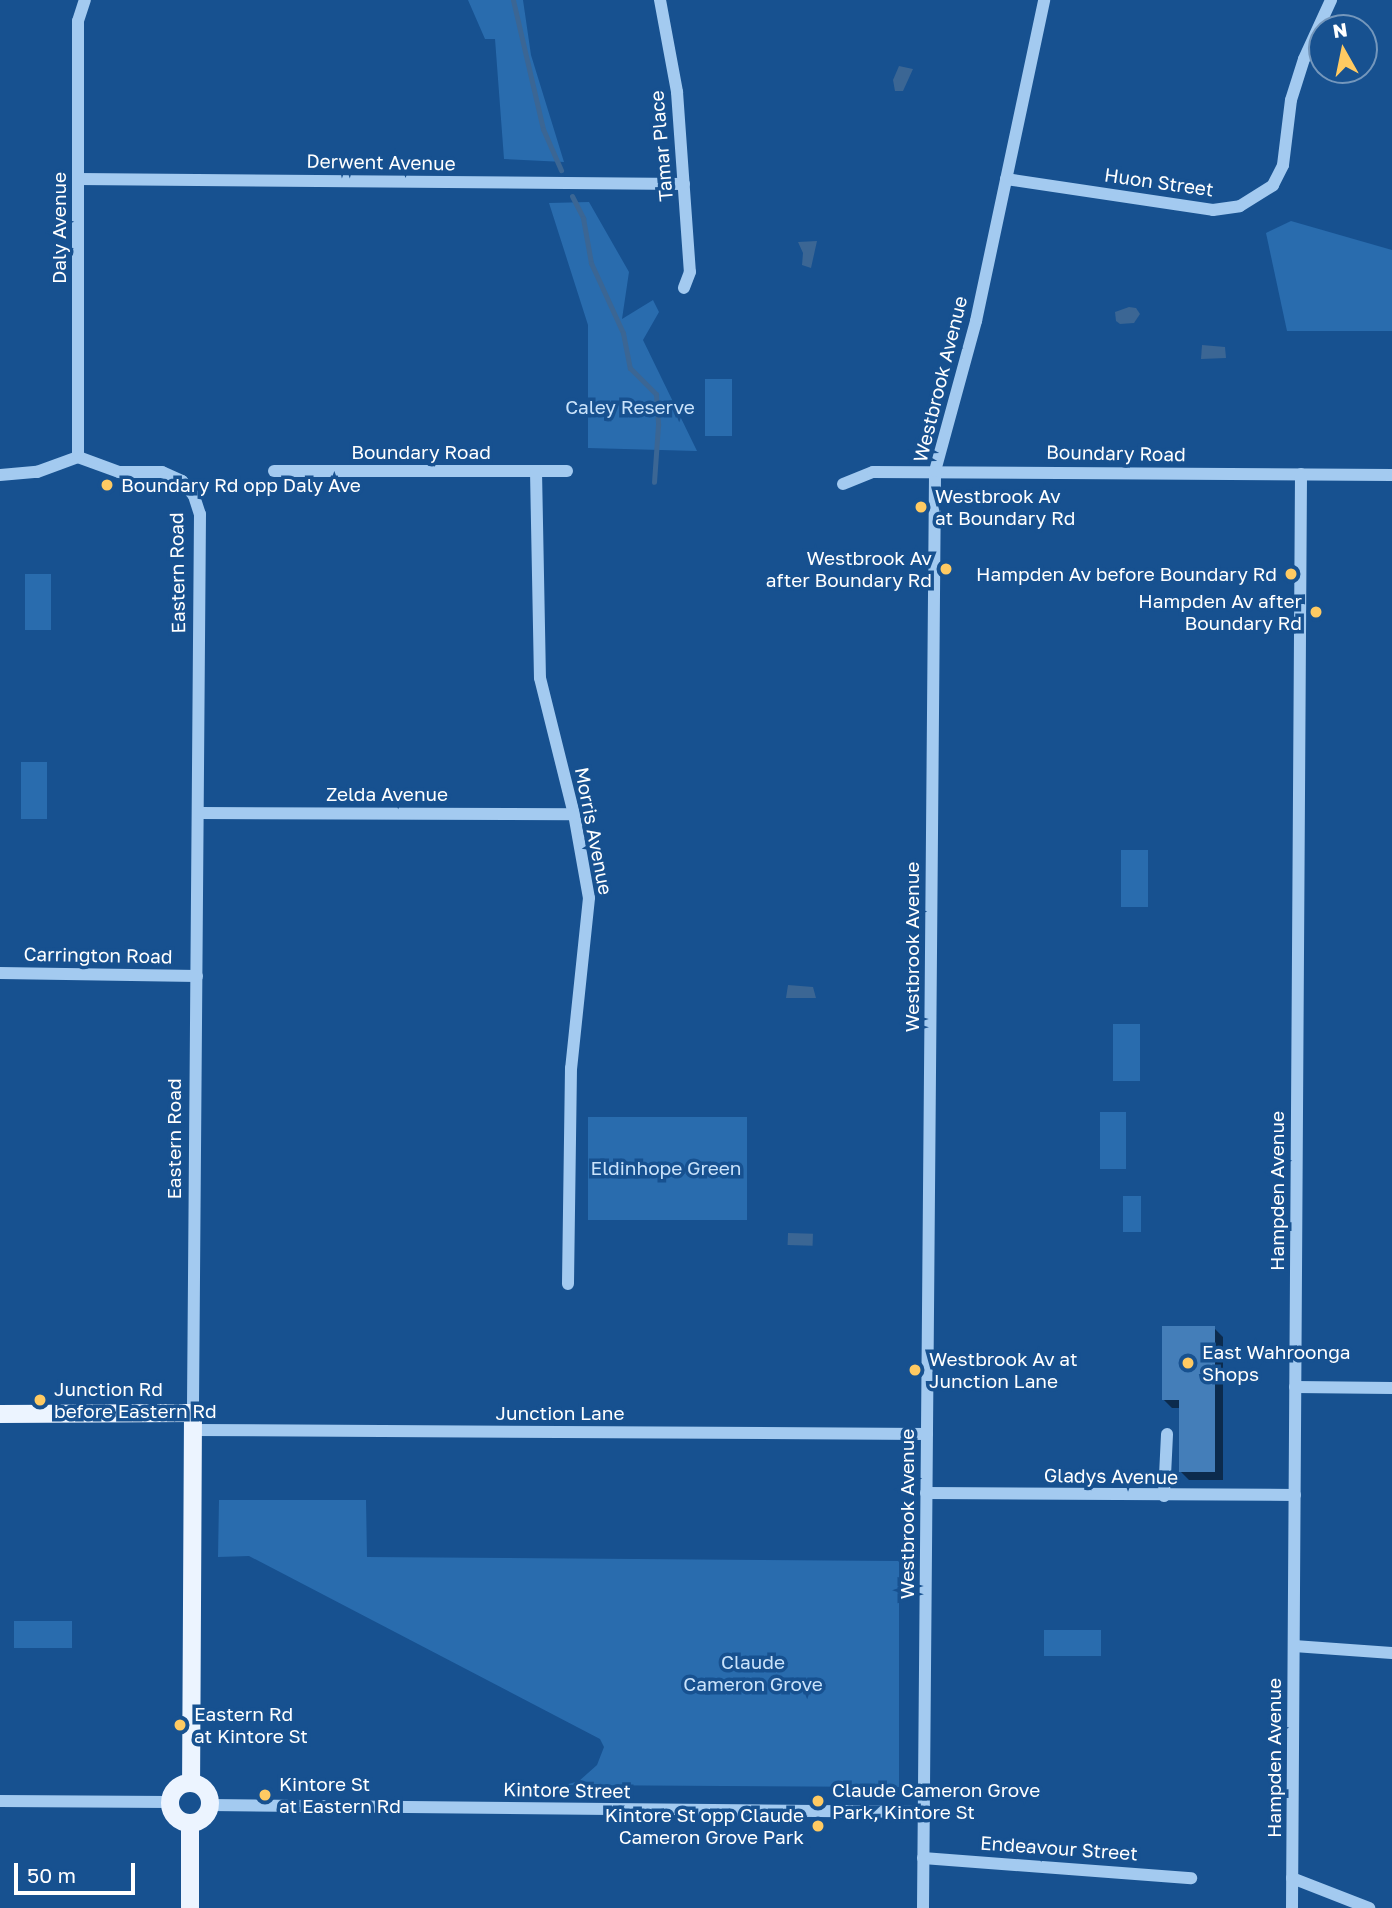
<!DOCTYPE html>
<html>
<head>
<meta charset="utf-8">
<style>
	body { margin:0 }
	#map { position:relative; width:1392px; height:1908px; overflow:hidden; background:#175190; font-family:"Golos Text",sans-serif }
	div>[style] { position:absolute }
	.green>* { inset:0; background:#296cae; transform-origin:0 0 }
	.water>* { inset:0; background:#3b6694; transform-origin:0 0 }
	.shadow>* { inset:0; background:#0007 }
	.stream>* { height:5px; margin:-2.5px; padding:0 2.5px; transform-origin:2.5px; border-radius:2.5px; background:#3b6694 }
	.building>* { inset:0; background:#447eb9 }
	.minor>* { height:12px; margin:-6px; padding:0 6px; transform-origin:6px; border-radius:6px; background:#a3caf0 }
	.major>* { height:18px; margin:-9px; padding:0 9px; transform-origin:9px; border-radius:9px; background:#ecf4ff }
	.major>.ring { margin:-9px; padding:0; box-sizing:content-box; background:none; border:18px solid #ecf4ff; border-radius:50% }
	.dots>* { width:19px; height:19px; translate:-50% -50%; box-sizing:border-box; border:4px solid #175190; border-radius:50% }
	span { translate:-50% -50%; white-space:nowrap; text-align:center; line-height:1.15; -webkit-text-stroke:7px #175190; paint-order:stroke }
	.street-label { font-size:19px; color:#fff }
	.park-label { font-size:19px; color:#cae3fb }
	.poi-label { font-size:19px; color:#fff }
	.left { translate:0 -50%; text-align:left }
	.right { translate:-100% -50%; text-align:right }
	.north { position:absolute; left:1308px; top:14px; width:70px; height:70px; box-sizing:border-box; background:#175190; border:2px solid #7497bc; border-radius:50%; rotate:351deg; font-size:19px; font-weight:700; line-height:28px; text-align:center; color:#fff }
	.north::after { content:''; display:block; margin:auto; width:24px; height:32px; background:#ffca62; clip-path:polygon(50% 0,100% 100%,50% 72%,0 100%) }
	.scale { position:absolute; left:14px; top:1863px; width:121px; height:32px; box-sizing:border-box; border:4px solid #fff; border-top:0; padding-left:9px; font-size:21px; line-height:24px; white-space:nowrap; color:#fff; -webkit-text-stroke:5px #175190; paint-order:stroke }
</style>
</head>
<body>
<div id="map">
	<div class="green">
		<div style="clip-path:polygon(468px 0,523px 0,531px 55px,564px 162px,504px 159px,495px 39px,485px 39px)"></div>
		<div style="clip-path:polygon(589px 202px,629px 272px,622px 319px,653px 300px,659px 312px,643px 340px,697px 451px,588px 448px,588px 325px,549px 203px)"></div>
		<div style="clip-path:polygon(1291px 221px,1392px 250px,1392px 331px,1287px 331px,1266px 233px)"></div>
		<div style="left:705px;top:379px;width:27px;height:57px"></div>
		<div style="left:25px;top:574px;width:26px;height:56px"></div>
		<div style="left:21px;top:762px;width:26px;height:57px"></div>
		<div style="left:1121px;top:850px;width:27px;height:57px"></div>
		<div style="left:1113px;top:1024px;width:27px;height:57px"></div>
		<div style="left:1100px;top:1112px;width:26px;height:57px"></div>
		<div style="left:588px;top:1117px;width:159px;height:103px"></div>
		<div style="left:1123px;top:1196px;width:18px;height:36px"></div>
		<div style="clip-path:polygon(219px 1500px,366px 1500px,367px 1557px,899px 1561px,899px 1787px,565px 1785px,579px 1781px,597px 1765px,604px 1747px,600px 1739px,249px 1556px,218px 1557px)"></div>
		<div style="left:14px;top:1621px;width:58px;height:27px"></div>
		<div style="left:1044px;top:1630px;width:57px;height:26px"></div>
	</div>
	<div class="water">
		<div style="clip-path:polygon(899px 66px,913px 69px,903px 91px,895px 91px,893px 80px)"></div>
		<div style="clip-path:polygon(817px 241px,811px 268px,802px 265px,803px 253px,798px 242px)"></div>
		<div style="clip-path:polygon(1129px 307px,1136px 308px,1140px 314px,1134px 323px,1120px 324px,1116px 321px,1115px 312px)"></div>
		<div style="clip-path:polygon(1202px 345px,1225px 347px,1226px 358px,1201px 359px)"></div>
		<div style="clip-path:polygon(788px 985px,813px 987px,816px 998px,786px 998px)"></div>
		<div style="left:788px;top:1233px;width:25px;height:12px;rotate:2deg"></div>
	</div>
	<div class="shadow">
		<div style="clip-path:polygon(1214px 1328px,1223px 1337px,1223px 1480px,1189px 1480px,1181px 1472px,1180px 1408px,1172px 1408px,1163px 1399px)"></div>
	</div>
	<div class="stream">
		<div style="left:513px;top:0;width:132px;rotate:76.9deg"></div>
		<div style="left:543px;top:129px;width:45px;rotate:66.3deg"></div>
		<div style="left:572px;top:196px;width:25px;rotate:63deg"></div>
		<div style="left:583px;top:218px;width:46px;rotate:79.9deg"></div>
		<div style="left:591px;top:263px;width:77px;rotate:65.4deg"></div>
		<div style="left:623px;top:333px;width:36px;rotate:79deg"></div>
		<div style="left:630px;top:368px;width:37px;rotate:45deg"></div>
		<div style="left:656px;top:394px;width:31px;rotate:86deg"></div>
		<div style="left:658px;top:425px;width:57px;rotate:94deg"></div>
	</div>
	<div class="building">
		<div style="clip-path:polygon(1162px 1326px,1215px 1326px,1215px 1472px,1179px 1472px,1179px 1400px,1162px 1400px)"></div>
	</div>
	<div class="minor">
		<div style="left:660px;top:0;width:94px;rotate:79.5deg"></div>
		<div style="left:677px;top:92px;width:180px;rotate:85.9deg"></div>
		<div style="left:690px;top:272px;width:17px;rotate:111deg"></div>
		<div style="left:78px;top:179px;width:606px;rotate:0.47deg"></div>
		<div style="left:1006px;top:179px;width:209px;rotate:8.5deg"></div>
		<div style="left:1213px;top:210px;width:27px;rotate:-8deg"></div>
		<div style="left:1240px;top:206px;width:39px;rotate:-32deg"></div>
		<div style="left:1273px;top:185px;width:22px;rotate:-63deg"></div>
		<div style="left:1283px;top:165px;width:65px;rotate:-83deg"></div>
		<div style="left:1291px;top:100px;width:43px;rotate:-72.4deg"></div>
		<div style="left:1304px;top:59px;width:65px;rotate:-65.4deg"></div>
		<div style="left:78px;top:457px;width:436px;rotate:-90deg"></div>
		<div style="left:78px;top:21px;width:22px;rotate:-72deg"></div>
		<div style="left:274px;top:471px;width:293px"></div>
		<div style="left:536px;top:471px;width:207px;rotate:88.9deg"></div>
		<div style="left:540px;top:678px;width:140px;rotate:76deg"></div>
		<div style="left:574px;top:814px;width:85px;rotate:79.9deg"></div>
		<div style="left:589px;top:898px;width:171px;rotate:96deg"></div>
		<div style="left:571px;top:1068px;width:216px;rotate:90.8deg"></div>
		<div style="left:0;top:475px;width:37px;rotate:-5deg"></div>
		<div style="left:37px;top:472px;width:44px;rotate:-20.1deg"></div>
		<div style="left:78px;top:457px;width:44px;rotate:20.1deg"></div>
		<div style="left:119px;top:472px;width:43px"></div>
		<div style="left:162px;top:472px;width:22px;rotate:24deg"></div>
		<div style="left:182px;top:481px;width:19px;rotate:51deg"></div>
		<div style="left:194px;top:496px;width:19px;rotate:72deg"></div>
		<div style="left:200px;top:514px;width:899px;rotate:90.45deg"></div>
		<div style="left:843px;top:484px;width:32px;rotate:-22deg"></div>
		<div style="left:873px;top:472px;width:519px;rotate:0.33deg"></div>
		<div style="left:199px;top:813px;width:375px;rotate:0.2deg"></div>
		<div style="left:0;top:973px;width:197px;rotate:0.9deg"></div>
		<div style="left:1295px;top:1387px;width:97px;rotate:0.6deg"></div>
		<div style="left:193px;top:1430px;width:734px;rotate:0.31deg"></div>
		<div style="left:926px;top:1493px;width:369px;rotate:0.3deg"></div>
		<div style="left:1164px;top:1496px;width:62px;rotate:-87.2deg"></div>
		<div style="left:1294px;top:1646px;width:98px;rotate:4.1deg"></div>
		<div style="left:0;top:1801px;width:170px;rotate:0.3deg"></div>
		<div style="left:210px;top:1805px;width:714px;rotate:0.56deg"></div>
		<div style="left:923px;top:1858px;width:269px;rotate:4.3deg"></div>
		<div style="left:1292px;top:1878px;width:83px;rotate:21.3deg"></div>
		<div style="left:923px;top:1908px;width:1437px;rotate:-89.52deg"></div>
		<div style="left:935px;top:471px;width:156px;rotate:-74.7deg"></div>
		<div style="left:976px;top:321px;width:328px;rotate:-78deg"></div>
		<div style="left:1292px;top:1908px;width:1434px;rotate:-89.64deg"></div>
	</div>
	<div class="major">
		<div style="left:0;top:1414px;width:193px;rotate:-0.3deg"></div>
		<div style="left:193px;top:1413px;width:370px;rotate:90.3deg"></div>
		<div class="ring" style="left:170px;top:1783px;width:22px;height:22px"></div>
		<div style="left:190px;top:1908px;width:85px;rotate:-90deg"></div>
	</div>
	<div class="dots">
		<div style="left:107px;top:485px;background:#ffca62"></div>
		<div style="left:921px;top:507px;background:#ffca62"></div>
		<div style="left:946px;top:569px;background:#ffca62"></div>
		<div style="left:1291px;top:574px;background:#ffca62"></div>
		<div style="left:1316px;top:612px;background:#ffca62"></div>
		<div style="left:1188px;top:1363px;background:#ffca62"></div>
		<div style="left:915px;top:1370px;background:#ffca62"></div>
		<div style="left:40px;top:1400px;background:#ffca62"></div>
		<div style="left:180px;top:1725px;background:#ffca62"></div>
		<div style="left:265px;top:1795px;background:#ffca62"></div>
		<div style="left:818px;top:1801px;background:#ffca62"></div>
		<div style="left:818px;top:1826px;background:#ffca62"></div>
	</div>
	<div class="street-label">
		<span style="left:661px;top:146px;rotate:-95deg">Tamar Place</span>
		<span style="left:381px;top:162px;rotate:1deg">Derwent Avenue</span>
		<span style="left:1159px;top:182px;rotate:8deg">Huon Street</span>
		<span style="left:59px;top:228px;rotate:-90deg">Daly Avenue</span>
		<span style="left:940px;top:379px;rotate:-76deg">Westbrook Avenue</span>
		<span style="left:421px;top:452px">Boundary Road</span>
		<span style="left:1116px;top:453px;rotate:1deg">Boundary Road</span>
		<span style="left:177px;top:573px;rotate:-91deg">Eastern Road</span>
		<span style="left:387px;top:794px">Zelda Avenue</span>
		<span style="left:594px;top:831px;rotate:79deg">Morris Avenue</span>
		<span style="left:912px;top:947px;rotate:-90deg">Westbrook Avenue</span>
		<span style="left:98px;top:955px;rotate:1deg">Carrington Road</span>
		<span style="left:174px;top:1139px;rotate:-90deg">Eastern Road</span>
		<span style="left:1277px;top:1191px;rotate:-90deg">Hampden Avenue</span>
		<span style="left:560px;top:1413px">Junction Lane</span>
		<span style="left:1111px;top:1476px;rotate:1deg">Gladys Avenue</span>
		<span style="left:907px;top:1514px;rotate:-90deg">Westbrook Avenue</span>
		<span style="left:1274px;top:1758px;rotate:-90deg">Hampden Avenue</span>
		<span style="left:567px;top:1790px;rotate:1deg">Kintore Street</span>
		<span style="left:1059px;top:1848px;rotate:4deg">Endeavour Street</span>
	</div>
	<div class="park-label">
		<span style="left:630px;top:407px">Caley Reserve</span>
		<span style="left:666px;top:1168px">Eldinhope Green</span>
		<span style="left:753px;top:1673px">Claude<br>Cameron Grove</span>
	</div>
	<div class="poi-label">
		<span class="left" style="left:121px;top:485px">Boundary Rd opp Daly Ave</span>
		<span class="left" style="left:935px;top:507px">Westbrook Av<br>at Boundary Rd</span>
		<span class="right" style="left:932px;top:569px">Westbrook Av<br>after Boundary Rd</span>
		<span class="right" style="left:1277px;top:574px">Hampden Av before Boundary Rd</span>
		<span class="right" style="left:1302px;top:612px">Hampden Av after<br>Boundary Rd</span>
		<span class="left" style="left:1202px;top:1363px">East Wahroonga<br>Shops</span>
		<span class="left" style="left:929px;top:1370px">Westbrook Av at<br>Junction Lane</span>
		<span class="left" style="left:54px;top:1400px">Junction Rd<br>before Eastern Rd</span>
		<span class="left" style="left:194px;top:1725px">Eastern Rd<br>at Kintore St</span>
		<span class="left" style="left:279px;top:1795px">Kintore St<br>at Eastern Rd</span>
		<span class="left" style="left:832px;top:1801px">Claude Cameron Grove<br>Park, Kintore St</span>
		<span class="right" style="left:804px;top:1826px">Kintore St opp Claude<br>Cameron Grove Park</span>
	</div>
	<div class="north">N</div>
	<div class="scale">50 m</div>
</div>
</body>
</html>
